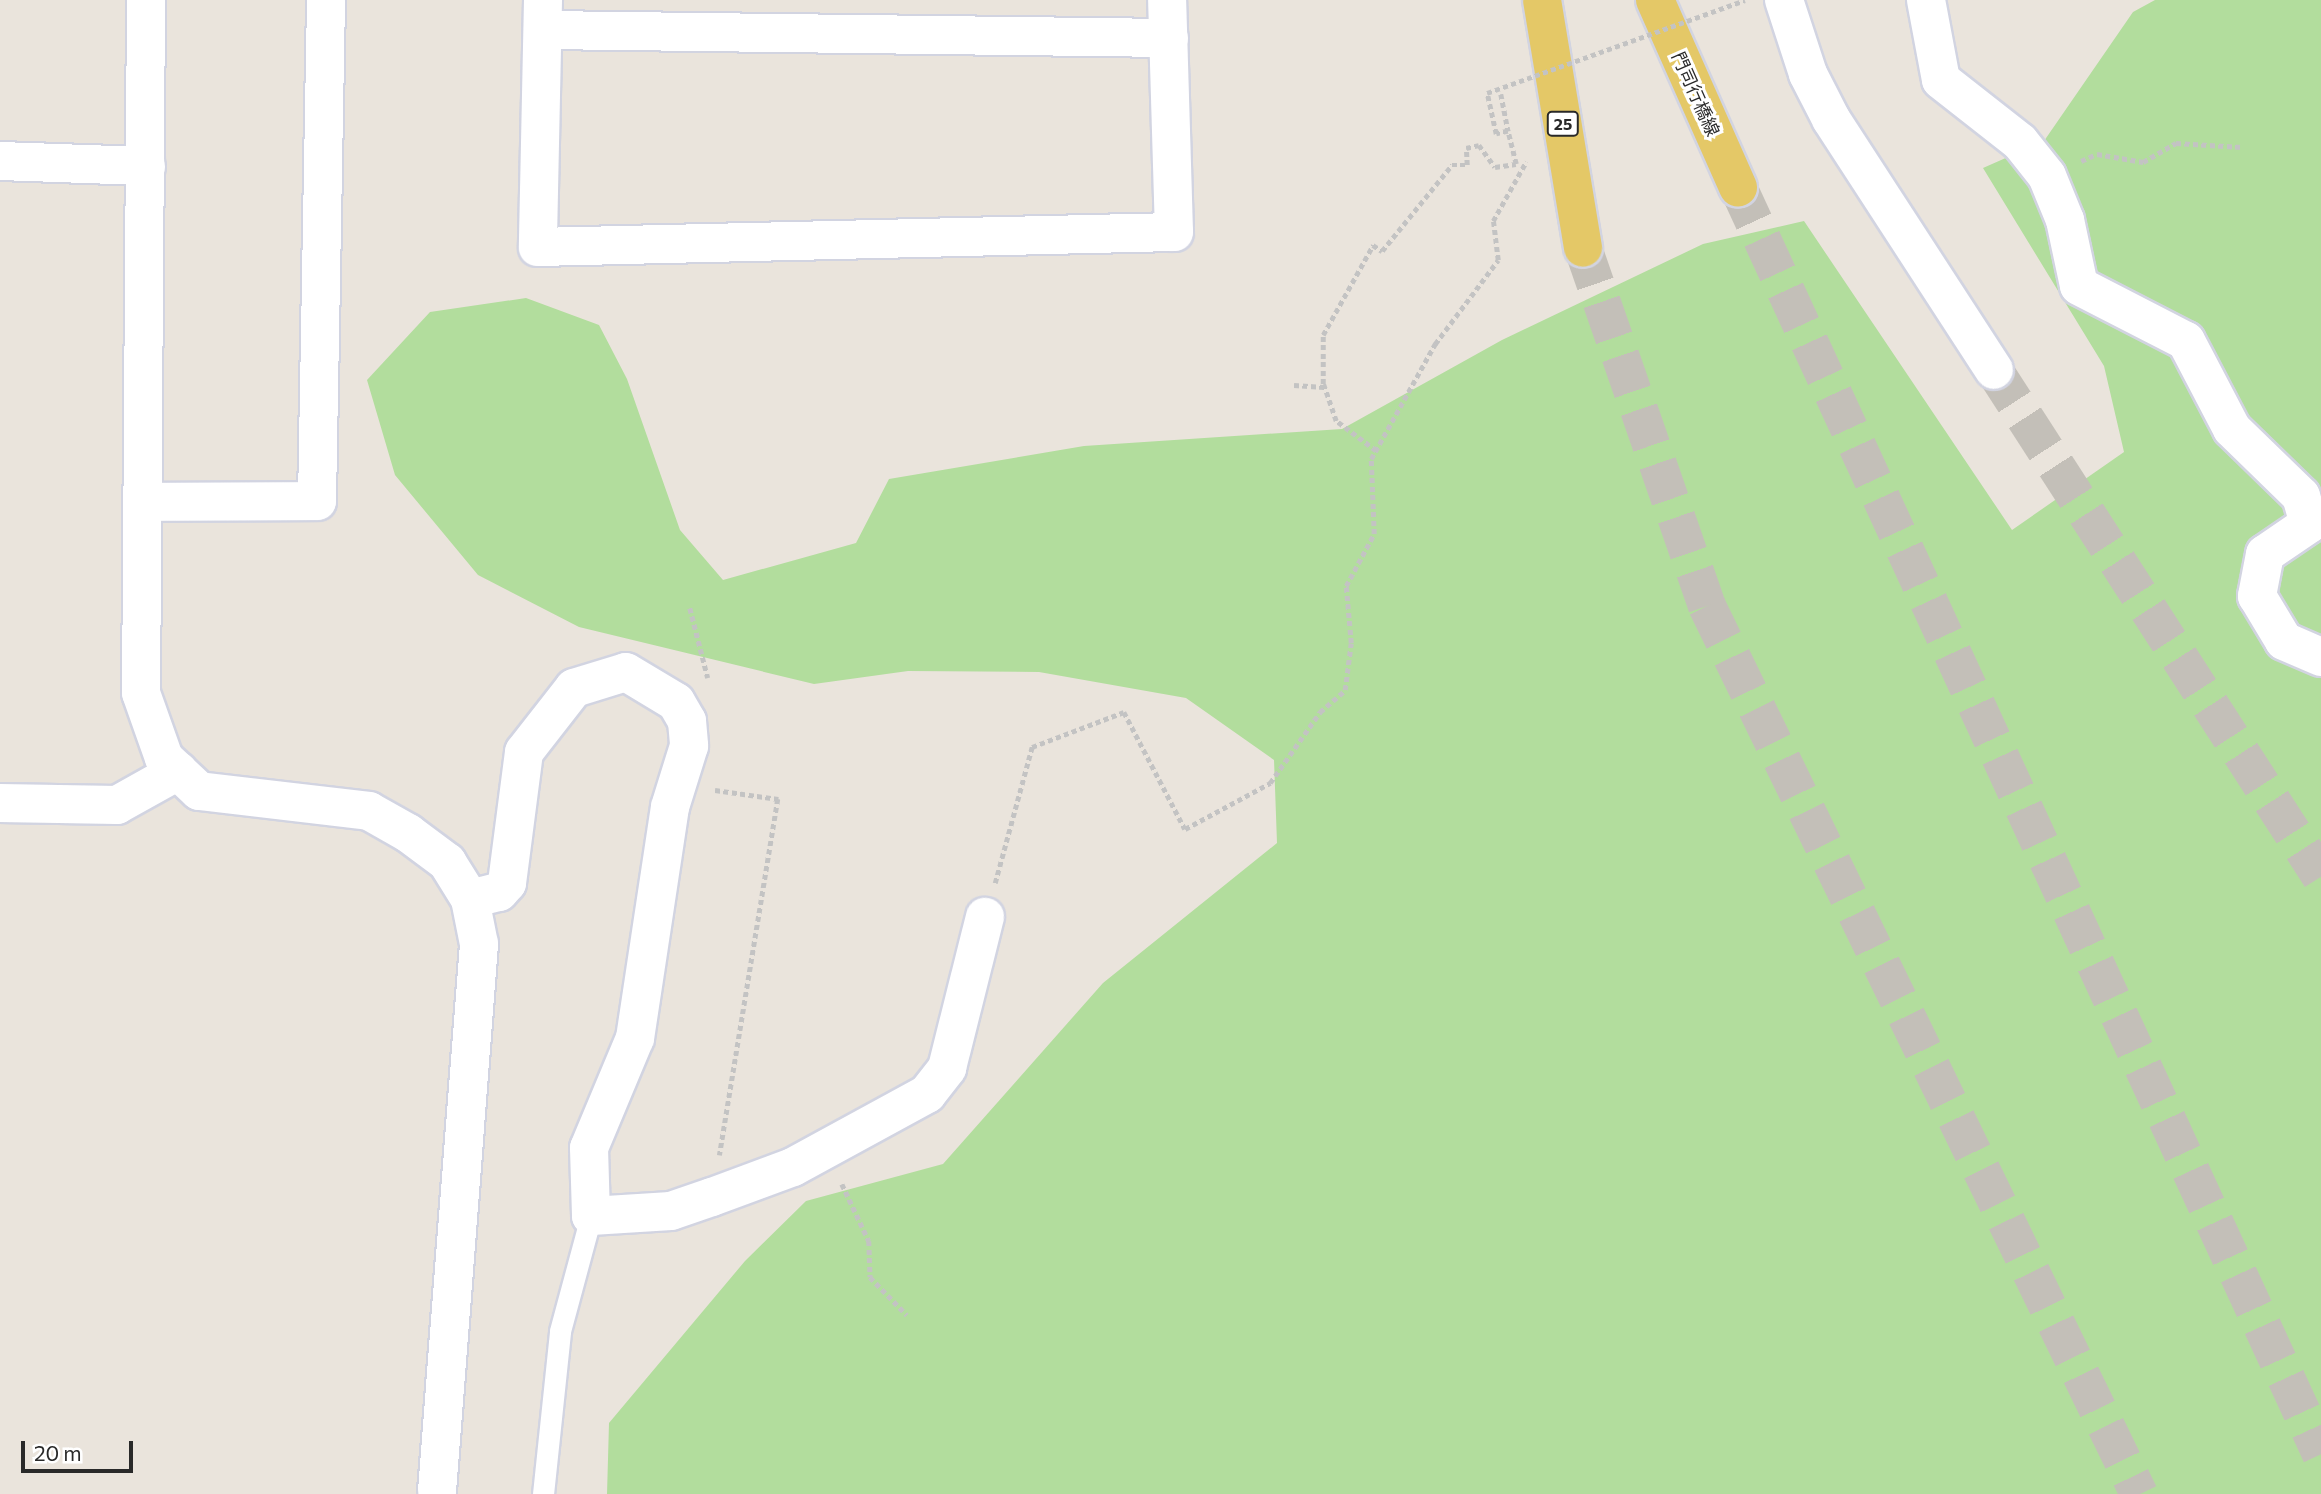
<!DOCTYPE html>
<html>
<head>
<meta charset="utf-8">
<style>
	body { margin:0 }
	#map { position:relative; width:2321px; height:1494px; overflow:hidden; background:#eae4dc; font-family:Commissioner,"Noto Sans JP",sans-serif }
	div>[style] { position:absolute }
	.green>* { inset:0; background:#b2dd9d }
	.minor-tunnel>* { height:38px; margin-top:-19px; transform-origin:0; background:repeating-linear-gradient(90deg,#c3bfb8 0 38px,transparent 0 57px) }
	.primary-tunnel>* { height:38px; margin-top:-19px; transform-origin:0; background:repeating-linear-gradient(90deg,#c3bfb8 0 38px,transparent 0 57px) }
	.path>* { height:4.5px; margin-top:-2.25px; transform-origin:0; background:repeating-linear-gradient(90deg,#c3c3c3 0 5px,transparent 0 8.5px) }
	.roads { filter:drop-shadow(2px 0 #d2d4e1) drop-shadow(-2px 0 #d2d4e1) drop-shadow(0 2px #d2d4e1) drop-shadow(0 -2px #d2d4e1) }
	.service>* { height:21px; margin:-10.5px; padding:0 10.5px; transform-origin:10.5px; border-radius:10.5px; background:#fff }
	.minor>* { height:38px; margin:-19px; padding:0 19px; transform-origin:19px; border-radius:19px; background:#fff }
	.tertiary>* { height:38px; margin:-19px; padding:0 19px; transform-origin:19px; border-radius:19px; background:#fff }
	.primary>* { height:38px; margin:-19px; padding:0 19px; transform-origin:19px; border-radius:19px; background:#e4c867 }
	.path-bridge>* { height:4.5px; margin-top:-2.25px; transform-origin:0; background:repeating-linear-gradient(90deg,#c3c3c3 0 5px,transparent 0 8.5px) }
	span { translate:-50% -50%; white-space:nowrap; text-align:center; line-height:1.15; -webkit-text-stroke:6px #fff; paint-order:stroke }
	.shield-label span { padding:2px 5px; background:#fff; border:2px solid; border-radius:5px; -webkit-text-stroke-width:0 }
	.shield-label { font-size:16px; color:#292929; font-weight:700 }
	.street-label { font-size:18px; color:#292929 }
	.scale { position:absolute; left:21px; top:1441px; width:112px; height:32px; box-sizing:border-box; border:4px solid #292929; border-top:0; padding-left:9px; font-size:21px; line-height:24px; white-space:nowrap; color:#292929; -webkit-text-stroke:5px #fff; paint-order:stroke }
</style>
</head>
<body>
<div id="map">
	<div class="green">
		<div style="clip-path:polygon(2155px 0,2321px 0,2321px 1494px,607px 1494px,609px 1423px,745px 1261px,806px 1201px,943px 1164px,1103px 983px,1277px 843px,1274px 760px,1186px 698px,1039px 672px,908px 671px,814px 684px,579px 627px,478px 575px,395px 475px,367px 380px,430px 312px,526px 298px,599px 325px,627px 379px,680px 530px,723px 580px,856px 543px,889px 479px,1084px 446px,1342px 429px,1502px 340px,1703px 244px,1804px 221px,2012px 530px,2124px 452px,2104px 366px,1983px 168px,2044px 141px,2133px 12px)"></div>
	</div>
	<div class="minor-tunnel">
		<div style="left:1994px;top:370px;width:603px;rotate:57.18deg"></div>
	</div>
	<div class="primary-tunnel">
		<div style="left:1738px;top:187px;width:1395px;rotate:65.29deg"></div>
		<div style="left:1583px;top:248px;width:379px;rotate:70.9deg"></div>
		<div style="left:1707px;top:606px;width:988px;rotate:64.06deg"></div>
	</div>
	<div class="path">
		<div style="left:1501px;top:94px;width:38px;rotate:79deg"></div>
		<div style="left:2081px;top:161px;width:17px;rotate:-24deg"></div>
		<div style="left:2097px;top:154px;width:47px;rotate:9.9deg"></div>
		<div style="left:2143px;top:162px;width:38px;rotate:-30deg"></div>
		<div style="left:2176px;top:143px;width:66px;rotate:3.5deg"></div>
		<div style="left:1294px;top:385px;width:30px;rotate:4deg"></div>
		<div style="left:1376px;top:451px;width:50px;rotate:-143.1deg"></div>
		<div style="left:1336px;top:421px;width:39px;rotate:-109deg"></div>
		<div style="left:1323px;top:384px;width:49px;rotate:-90deg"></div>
		<div style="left:1323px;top:335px;width:103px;rotate:-60.9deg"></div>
		<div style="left:1373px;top:245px;width:11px;rotate:34deg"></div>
		<div style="left:1382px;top:251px;width:111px;rotate:-50.9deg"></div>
		<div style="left:1452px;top:165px;width:15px"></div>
		<div style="left:1467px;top:165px;width:17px;rotate:-93deg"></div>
		<div style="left:1466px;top:148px;width:13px;rotate:-13deg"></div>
		<div style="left:1479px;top:145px;width:27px;rotate:54deg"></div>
		<div style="left:1495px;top:167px;width:21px;rotate:-8deg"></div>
		<div style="left:1516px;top:164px;width:34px;rotate:-104deg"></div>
		<div style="left:1508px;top:131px;width:12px;rotate:166deg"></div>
		<div style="left:1496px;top:134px;width:42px;rotate:-102.4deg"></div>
		<div style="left:690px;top:608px;width:72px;rotate:75.6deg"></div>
		<div style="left:715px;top:790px;width:64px;rotate:8.1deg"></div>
		<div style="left:778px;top:799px;width:361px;rotate:99.3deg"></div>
		<div style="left:995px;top:883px;width:141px;rotate:-74.8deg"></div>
		<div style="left:1032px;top:747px;width:98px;rotate:-20.8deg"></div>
		<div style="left:1124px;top:712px;width:132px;rotate:62.5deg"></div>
		<div style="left:1185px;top:829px;width:97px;rotate:-28.4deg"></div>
		<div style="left:1270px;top:783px;width:87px;rotate:-54.8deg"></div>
		<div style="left:1320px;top:712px;width:33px;rotate:-41deg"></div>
		<div style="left:1345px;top:690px;width:47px;rotate:-82.7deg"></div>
		<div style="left:1351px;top:643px;width:57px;rotate:-95deg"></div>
		<div style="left:1346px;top:586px;width:59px;rotate:-61.7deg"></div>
		<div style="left:1374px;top:534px;width:75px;rotate:-92.3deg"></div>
		<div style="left:1371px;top:459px;width:132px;rotate:-60.9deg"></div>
		<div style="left:1435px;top:344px;width:105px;rotate:-53.1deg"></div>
		<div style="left:1498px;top:260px;width:39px;rotate:-97deg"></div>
		<div style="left:1493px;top:221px;width:68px;rotate:-60.8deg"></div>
		<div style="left:842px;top:1184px;width:63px;rotate:64.7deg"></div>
		<div style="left:869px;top:1241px;width:36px;rotate:88deg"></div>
		<div style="left:870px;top:1277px;width:53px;rotate:45.8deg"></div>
	</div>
	<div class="roads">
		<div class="service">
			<div style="left:543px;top:1494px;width:164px;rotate:-84deg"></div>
			<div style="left:560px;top:1331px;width:119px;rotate:-74.9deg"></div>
		</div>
		<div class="minor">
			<div style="left:543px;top:0;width:247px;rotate:91.2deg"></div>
			<div style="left:538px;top:247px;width:636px;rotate:-1.35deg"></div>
			<div style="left:1174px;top:232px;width:232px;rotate:-91.7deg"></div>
			<div style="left:1784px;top:0;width:78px;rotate:72deg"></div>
			<div style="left:1808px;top:74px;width:51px;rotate:62.9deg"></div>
			<div style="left:1831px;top:119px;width:299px;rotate:57deg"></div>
			<div style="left:1926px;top:0;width:81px;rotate:79.4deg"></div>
			<div style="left:1941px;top:80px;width:100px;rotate:38.1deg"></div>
			<div style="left:2020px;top:142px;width:43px;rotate:51.5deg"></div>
			<div style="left:2047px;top:176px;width:48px;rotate:67.8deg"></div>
			<div style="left:2065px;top:220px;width:67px;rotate:78deg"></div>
			<div style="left:2079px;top:286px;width:120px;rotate:27.2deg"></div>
			<div style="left:2186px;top:341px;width:99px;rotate:62.4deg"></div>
			<div style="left:2232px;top:429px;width:96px;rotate:44.2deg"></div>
			<div style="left:2301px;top:496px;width:29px;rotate:74deg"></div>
			<div style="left:2309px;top:524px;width:53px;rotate:145.7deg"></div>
			<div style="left:2265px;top:554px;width:43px;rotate:100.8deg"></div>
			<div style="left:2257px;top:596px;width:52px;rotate:59deg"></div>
			<div style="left:2284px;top:641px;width:40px;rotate:23.4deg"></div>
			<div style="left:543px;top:30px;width:626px;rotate:0.73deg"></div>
			<div style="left:0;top:161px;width:146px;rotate:2deg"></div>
			<div style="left:143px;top:502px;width:174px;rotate:-0.3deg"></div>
			<div style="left:317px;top:501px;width:501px;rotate:-88.97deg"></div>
			<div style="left:0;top:803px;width:117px;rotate:1deg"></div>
			<div style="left:117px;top:805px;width:70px;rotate:-29.1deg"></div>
			<div style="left:470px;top:899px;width:30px;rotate:-14deg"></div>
			<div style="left:499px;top:892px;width:12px;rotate:-48deg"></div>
			<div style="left:507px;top:883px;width:132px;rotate:-82.6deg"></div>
			<div style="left:524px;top:752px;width:81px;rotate:-52deg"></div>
			<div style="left:574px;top:688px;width:54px;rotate:-17.1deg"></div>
			<div style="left:626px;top:672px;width:58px;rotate:31deg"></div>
			<div style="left:676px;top:702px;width:22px;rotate:60deg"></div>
			<div style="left:687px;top:721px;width:25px;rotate:85deg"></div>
			<div style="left:689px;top:746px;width:64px;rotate:107.3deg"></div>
			<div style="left:670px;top:807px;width:234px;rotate:98.6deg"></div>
			<div style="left:635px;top:1038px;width:119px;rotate:112.7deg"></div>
			<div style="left:589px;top:1148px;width:68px;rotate:88.3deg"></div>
			<div style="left:591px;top:1216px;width:80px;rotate:-3.6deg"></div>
			<div style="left:671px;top:1211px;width:43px;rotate:-18.9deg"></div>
			<div style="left:712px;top:1197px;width:86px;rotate:-20.3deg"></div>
			<div style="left:793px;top:1167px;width:153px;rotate:-28.6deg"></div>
			<div style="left:927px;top:1094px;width:33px;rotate:-52deg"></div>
			<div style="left:947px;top:1068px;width:156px;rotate:-75.9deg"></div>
		</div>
		<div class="tertiary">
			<div style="left:146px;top:0;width:693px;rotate:90.41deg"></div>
			<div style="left:141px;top:693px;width:69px;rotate:70.5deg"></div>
			<div style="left:164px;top:758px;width:48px;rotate:43.3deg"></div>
			<div style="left:199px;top:791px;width:171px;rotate:6.7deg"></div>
			<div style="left:369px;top:811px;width:45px;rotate:29.4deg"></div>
			<div style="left:408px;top:833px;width:49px;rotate:36.6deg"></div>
			<div style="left:447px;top:862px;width:44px;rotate:58.1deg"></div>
			<div style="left:470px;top:899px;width:46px;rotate:78.7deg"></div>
			<div style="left:479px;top:944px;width:549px;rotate:94.39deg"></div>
		</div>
		<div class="primary">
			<div style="left:1542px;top:0;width:251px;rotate:80.6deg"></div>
			<div style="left:1655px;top:0;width:205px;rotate:66.1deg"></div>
		</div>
	</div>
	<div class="path-bridge">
		<div style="left:1487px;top:93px;width:274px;rotate:-19.8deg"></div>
	</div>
	<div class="shield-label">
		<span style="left:1563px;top:124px">25</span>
	</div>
	<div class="street-label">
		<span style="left:1696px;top:94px;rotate:66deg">門司行橋線</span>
	</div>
	<div class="scale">20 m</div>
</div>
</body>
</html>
